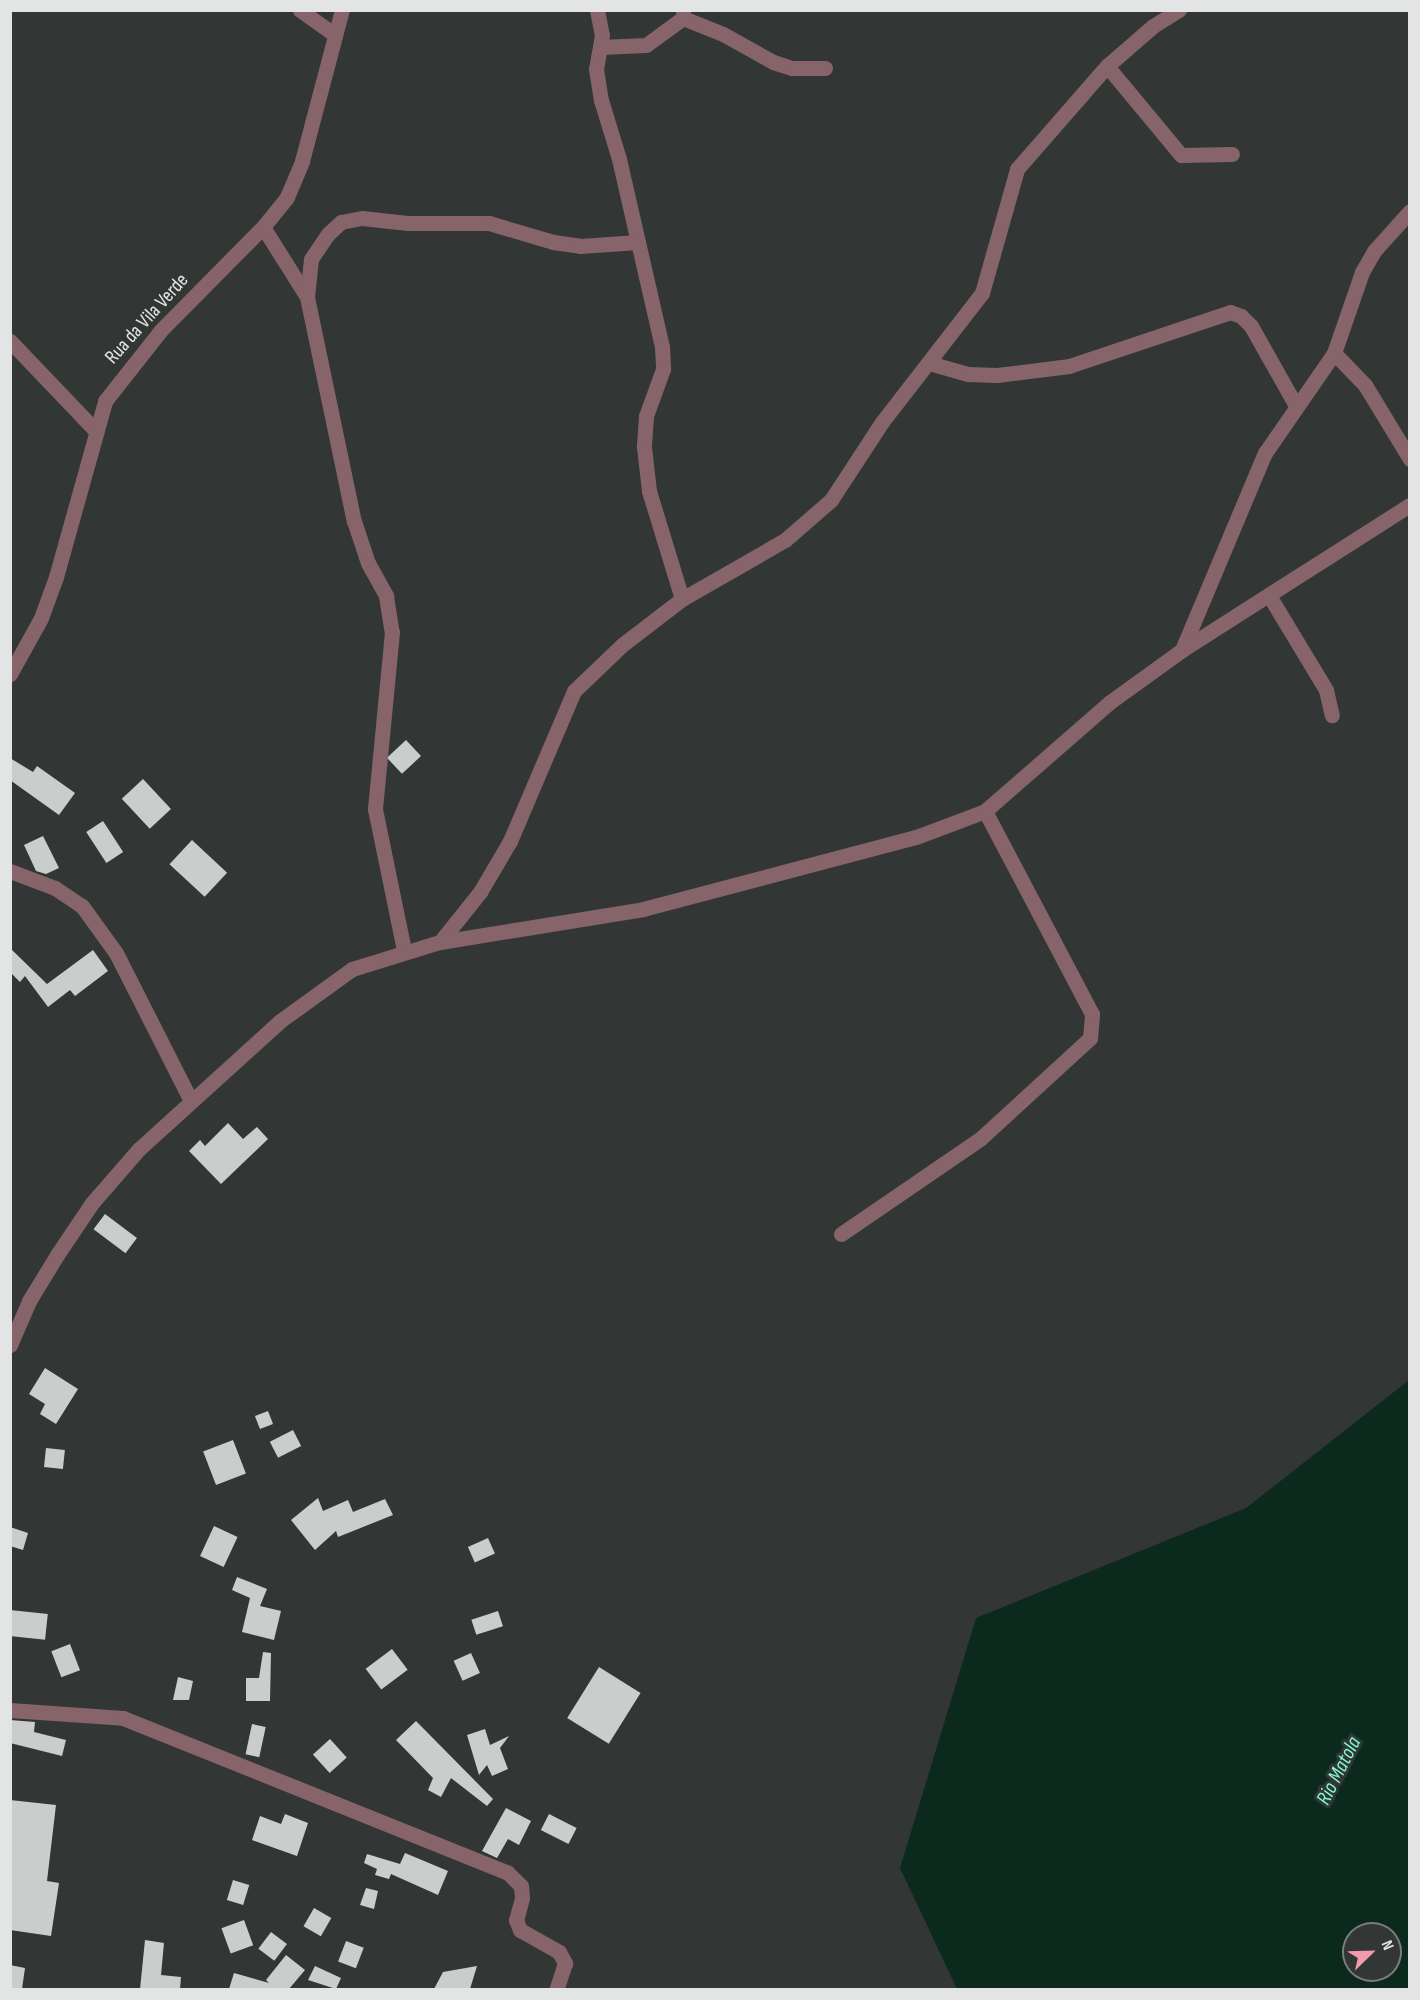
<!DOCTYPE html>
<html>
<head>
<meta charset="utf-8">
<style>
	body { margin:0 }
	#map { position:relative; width:1420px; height:2000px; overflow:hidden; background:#323735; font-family:"Sofia Sans Condensed",sans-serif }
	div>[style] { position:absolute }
	.water>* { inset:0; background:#0c291e }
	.building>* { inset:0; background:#c9cecc; transform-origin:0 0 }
	.minor>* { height:15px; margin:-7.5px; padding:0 7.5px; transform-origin:7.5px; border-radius:7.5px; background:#86646a }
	span { translate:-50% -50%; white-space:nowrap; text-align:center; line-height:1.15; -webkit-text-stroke:6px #323735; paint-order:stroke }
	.street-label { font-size:20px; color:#e3e5e4 }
	.water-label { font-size:21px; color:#7ffbcd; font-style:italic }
	.frame { position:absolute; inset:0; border:12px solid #e3e5e4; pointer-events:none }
	.north { position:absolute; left:1342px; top:1922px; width:60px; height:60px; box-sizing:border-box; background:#323735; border:2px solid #797d7b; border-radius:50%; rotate:67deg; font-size:16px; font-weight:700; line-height:24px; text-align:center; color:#e3e5e4 }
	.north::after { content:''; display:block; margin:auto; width:21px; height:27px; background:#f29aad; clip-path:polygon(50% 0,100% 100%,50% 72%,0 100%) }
</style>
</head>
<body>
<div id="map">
	<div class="water">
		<div style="clip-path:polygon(evenodd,1409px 1380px,1409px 1989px,957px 1989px,900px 1868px,976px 1618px,1246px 1508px,1409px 1380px,1354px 1934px,1390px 1934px,1390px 1970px,1354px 1970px,1354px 1934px)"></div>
	</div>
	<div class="building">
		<div style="left:406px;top:740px;width:22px;height:26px;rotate:47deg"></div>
		<div style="clip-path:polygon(10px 758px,33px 772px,37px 766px,75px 793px,59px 815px,10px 780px)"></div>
		<div style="left:143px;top:779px;width:41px;height:29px;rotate:47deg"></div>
		<div style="left:103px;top:821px;width:37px;height:20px;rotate:57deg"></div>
		<div style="clip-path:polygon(43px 836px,59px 868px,46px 874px,36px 871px,24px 845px)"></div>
		<div style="left:192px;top:840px;width:48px;height:33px;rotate:43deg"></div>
		<div style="clip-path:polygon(10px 948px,47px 984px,93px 950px,108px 971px,75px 996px,70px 990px,48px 1007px,25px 976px,20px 982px,10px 972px)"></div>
		<div style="clip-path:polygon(228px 1123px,243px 1139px,257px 1127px,268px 1139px,221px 1184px,189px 1151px,200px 1140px,205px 1146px)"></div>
		<div style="left:105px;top:1214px;width:40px;height:19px;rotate:37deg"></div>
		<div style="clip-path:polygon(45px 1368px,78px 1389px,56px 1424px,40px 1414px,45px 1404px,29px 1394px)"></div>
		<div style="left:268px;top:1411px;width:14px;height:14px;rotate:69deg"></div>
		<div style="left:293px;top:1430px;width:18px;height:26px;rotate:63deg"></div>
		<div style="left:233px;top:1440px;width:36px;height:32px;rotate:69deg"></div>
		<div style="left:46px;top:1448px;width:19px;height:19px;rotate:6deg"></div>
		<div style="clip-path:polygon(318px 1498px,323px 1511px,348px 1500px,353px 1512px,385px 1499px,393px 1515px,338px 1537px,336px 1531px,315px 1550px,291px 1520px)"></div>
		<div style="left:214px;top:1526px;width:26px;height:33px;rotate:25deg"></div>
		<div style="clip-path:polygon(10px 1527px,28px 1533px,23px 1550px,10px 1546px)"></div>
		<div style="left:488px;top:1538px;width:17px;height:22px;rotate:66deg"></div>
		<div style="clip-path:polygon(237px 1577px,267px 1589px,260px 1606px,281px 1611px,274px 1640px,242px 1632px,250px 1598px,232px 1590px)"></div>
		<div style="left:10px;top:1610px;width:38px;height:26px;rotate:6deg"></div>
		<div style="left:498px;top:1611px;width:16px;height:28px;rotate:72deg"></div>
		<div style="left:70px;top:1644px;width:28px;height:20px;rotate:69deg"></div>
		<div style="left:392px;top:1649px;width:26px;height:33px;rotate:53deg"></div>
		<div style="clip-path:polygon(263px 1652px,271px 1653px,270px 1701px,246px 1701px,246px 1678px,259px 1678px)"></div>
		<div style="left:471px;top:1653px;width:22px;height:19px;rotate:66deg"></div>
		<div style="left:599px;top:1667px;width:49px;height:60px;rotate:32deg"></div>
		<div style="clip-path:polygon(178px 1677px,193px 1681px,189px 1700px,173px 1700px)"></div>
		<div style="clip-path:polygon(10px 1720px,35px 1722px,34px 1732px,66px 1740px,62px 1756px,10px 1743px)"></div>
		<div style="clip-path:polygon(416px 1721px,493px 1799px,487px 1806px,451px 1778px,441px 1797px,428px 1790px,433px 1778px,396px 1740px)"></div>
		<div style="left:252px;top:1724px;width:14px;height:31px;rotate:12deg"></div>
		<div style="clip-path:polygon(485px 1729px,490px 1745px,509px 1736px,500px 1748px,508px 1769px,492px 1776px,487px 1765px,479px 1775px,467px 1735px)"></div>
		<div style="left:330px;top:1739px;width:25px;height:23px;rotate:48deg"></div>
		<div style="clip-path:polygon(10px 1800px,56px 1805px,47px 1881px,59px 1883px,51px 1936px,10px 1930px)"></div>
		<div style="clip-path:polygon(506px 1808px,531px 1821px,519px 1845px,508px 1839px,497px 1858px,482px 1851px)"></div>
		<div style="clip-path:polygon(285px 1814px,308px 1823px,297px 1856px,252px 1840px,260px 1816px,281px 1824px)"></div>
		<div style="left:549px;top:1814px;width:31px;height:18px;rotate:27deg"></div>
		<div style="clip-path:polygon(405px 1853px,448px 1871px,438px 1895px,391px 1874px,389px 1879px,375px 1875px,377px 1869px,364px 1863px,367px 1854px,400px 1864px)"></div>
		<div style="left:233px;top:1880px;width:17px;height:21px;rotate:17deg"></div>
		<div style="clip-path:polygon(366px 1888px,378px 1891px,374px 1909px,360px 1905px)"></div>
		<div style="left:314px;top:1908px;width:20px;height:21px;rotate:30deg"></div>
		<div style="left:244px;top:1920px;width:27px;height:24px;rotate:70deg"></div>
		<div style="left:271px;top:1932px;width:20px;height:21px;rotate:37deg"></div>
		<div style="clip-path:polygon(145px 1940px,164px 1943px,161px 1975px,181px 1977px,180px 1989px,140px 1989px)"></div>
		<div style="left:346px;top:1941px;width:19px;height:22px;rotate:21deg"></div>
		<div style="clip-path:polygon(286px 1955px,305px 1970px,289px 1989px,229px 1989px,234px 1973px,269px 1983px,266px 1980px)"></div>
		<div style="clip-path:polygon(10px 1965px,25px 1968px,22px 1989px,10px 1989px)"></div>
		<div style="clip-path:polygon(315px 1966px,341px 1978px,336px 1989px,308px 1980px)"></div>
		<div style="clip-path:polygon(477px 1966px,470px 1989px,434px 1989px,443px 1972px)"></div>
	</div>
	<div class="minor">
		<div style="left:300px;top:10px;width:43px;rotate:35.5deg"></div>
		<div style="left:597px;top:10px;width:25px;rotate:79deg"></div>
		<div style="left:602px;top:35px;width:35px;rotate:100deg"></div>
		<div style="left:596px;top:69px;width:31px;rotate:81deg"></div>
		<div style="left:601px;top:100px;width:62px;rotate:73deg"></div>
		<div style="left:619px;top:159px;width:193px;rotate:77.1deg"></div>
		<div style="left:662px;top:347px;width:22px;rotate:87deg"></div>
		<div style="left:663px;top:369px;width:50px;rotate:109.9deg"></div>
		<div style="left:646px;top:416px;width:31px;rotate:94deg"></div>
		<div style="left:644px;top:447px;width:44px;rotate:83.5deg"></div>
		<div style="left:649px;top:491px;width:113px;rotate:73deg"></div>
		<div style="left:683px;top:18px;width:43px;rotate:21.8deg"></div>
		<div style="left:723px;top:34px;width:57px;rotate:29.2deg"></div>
		<div style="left:773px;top:62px;width:20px;rotate:18deg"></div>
		<div style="left:792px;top:68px;width:33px"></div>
		<div style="left:600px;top:47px;width:46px;rotate:-2.5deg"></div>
		<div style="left:646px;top:45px;width:46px;rotate:-36.1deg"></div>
		<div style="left:683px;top:18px;width:8px;rotate:-90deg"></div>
		<div style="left:1107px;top:66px;width:116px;rotate:50.3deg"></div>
		<div style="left:1181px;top:155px;width:51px;rotate:-1.1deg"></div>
		<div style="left:263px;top:227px;width:83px;rotate:57.8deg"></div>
		<div style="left:307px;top:297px;width:229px;rotate:78.2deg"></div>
		<div style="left:354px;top:521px;width:44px;rotate:71.6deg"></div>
		<div style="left:368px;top:563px;width:38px;rotate:61deg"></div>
		<div style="left:386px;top:596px;width:36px;rotate:81deg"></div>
		<div style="left:392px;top:632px;width:178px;rotate:95.5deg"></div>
		<div style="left:375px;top:809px;width:144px;rotate:78.4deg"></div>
		<div style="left:307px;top:297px;width:38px;rotate:-84deg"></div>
		<div style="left:311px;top:259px;width:30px;rotate:-56deg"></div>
		<div style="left:328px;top:234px;width:18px;rotate:-43deg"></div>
		<div style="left:341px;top:222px;width:21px;rotate:-11deg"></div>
		<div style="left:362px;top:218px;width:46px;rotate:6.2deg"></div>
		<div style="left:408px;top:223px;width:81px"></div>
		<div style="left:489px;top:223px;width:67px;rotate:16.5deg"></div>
		<div style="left:553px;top:242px;width:27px;rotate:8deg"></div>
		<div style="left:580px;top:246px;width:58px;rotate:-3.9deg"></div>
		<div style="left:10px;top:341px;width:122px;rotate:46.3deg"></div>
		<div style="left:1334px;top:353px;width:45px;rotate:45.9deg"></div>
		<div style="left:1365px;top:385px;width:87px;rotate:58.7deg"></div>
		<div style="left:929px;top:363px;width:41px;rotate:15.8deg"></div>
		<div style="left:968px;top:374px;width:29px;rotate:2deg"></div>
		<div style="left:997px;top:375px;width:73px;rotate:-7.1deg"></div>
		<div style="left:1069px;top:366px;width:170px;rotate:-18.5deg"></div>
		<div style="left:1230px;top:312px;width:12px;rotate:20deg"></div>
		<div style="left:1241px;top:316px;width:14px;rotate:45deg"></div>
		<div style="left:1251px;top:326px;width:92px;rotate:60.6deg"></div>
		<div style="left:1270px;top:597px;width:109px;rotate:58.9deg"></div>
		<div style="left:1326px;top:690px;width:26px;rotate:77deg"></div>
		<div style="left:1182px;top:650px;width:214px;rotate:-67.2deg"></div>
		<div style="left:1265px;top:453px;width:121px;rotate:-55.4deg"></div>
		<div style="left:1334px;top:353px;width:86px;rotate:-70.9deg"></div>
		<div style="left:1362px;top:272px;width:24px;rotate:-60deg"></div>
		<div style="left:1374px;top:251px;width:54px;rotate:-48deg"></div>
		<div style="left:10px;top:674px;width:64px;rotate:-61deg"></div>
		<div style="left:41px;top:618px;width:44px;rotate:-69.9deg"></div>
		<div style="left:56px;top:577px;width:183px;rotate:-74.4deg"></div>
		<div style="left:105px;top:401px;width:90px;rotate:-51.7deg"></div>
		<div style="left:161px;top:330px;width:145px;rotate:-45.3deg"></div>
		<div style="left:263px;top:227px;width:38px;rotate:-51deg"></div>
		<div style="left:287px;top:197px;width:39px;rotate:-67deg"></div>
		<div style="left:302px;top:161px;width:156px;rotate:-75.2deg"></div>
		<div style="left:10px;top:871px;width:48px;rotate:20.7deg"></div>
		<div style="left:55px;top:888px;width:32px;rotate:34deg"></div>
		<div style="left:82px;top:906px;width:58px;rotate:54.1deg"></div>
		<div style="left:116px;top:953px;width:166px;rotate:63.1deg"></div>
		<div style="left:440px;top:942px;width:64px;rotate:-51.3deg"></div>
		<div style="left:480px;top:892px;width:59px;rotate:-59.5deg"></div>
		<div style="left:510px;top:841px;width:163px;rotate:-66.9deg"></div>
		<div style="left:574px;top:691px;width:66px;rotate:-43.8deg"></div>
		<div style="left:622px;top:645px;width:76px;rotate:-37.5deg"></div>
		<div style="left:682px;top:599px;width:119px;rotate:-29.8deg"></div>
		<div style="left:785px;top:540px;width:61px;rotate:-41deg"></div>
		<div style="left:831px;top:500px;width:93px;rotate:-56.8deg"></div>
		<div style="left:882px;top:422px;width:163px;rotate:-52.2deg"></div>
		<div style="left:982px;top:293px;width:129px;rotate:-74.2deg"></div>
		<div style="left:1017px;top:169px;width:137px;rotate:-48.9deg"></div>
		<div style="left:1107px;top:66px;width:61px;rotate:-41deg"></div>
		<div style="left:1153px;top:26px;width:31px;rotate:-32deg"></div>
		<div style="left:841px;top:1234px;width:170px;rotate:-34.4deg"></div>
		<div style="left:981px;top:1138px;width:148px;rotate:-42.5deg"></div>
		<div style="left:1090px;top:1038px;width:24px;rotate:-85deg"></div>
		<div style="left:1092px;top:1014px;width:229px;rotate:-117.8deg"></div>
		<div style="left:10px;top:1345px;width:48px;rotate:-66.6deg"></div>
		<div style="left:29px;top:1301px;width:54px;rotate:-58.7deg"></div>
		<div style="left:57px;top:1255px;width:63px;rotate:-56.1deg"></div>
		<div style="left:92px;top:1203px;width:72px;rotate:-49deg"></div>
		<div style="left:139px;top:1149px;width:190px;rotate:-42.2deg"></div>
		<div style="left:280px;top:1021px;width:89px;rotate:-35.8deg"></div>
		<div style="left:352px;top:969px;width:92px;rotate:-17.1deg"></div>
		<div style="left:440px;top:942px;width:206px;rotate:-9.2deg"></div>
		<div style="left:643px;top:909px;width:282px;rotate:-14.8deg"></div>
		<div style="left:916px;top:837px;width:74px;rotate:-20.6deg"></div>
		<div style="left:985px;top:811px;width:166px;rotate:-41.1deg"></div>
		<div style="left:1110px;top:702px;width:89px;rotate:-35.8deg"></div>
		<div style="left:1182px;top:650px;width:270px;rotate:-32.5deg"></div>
		<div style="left:10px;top:1710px;width:113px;rotate:4deg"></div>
		<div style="left:123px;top:1718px;width:414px;rotate:21.9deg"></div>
		<div style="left:507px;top:1872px;width:20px;rotate:45deg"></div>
		<div style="left:521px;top:1886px;width:12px;rotate:85deg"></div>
		<div style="left:522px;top:1898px;width:23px;rotate:105deg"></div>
		<div style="left:516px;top:1920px;width:11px;rotate:68deg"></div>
		<div style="left:520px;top:1930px;width:45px;rotate:29.4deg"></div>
		<div style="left:559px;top:1952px;width:13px;rotate:61deg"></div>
		<div style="left:565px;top:1963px;width:28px;rotate:108deg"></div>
	</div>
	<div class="street-label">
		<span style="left:147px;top:319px;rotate:-48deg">Rua da Vila Verde</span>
	</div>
	<div class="water-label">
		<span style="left:1339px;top:1771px;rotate:-63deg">Rio Matola</span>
	</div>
	<div class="frame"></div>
	<div class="north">N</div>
</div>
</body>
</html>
